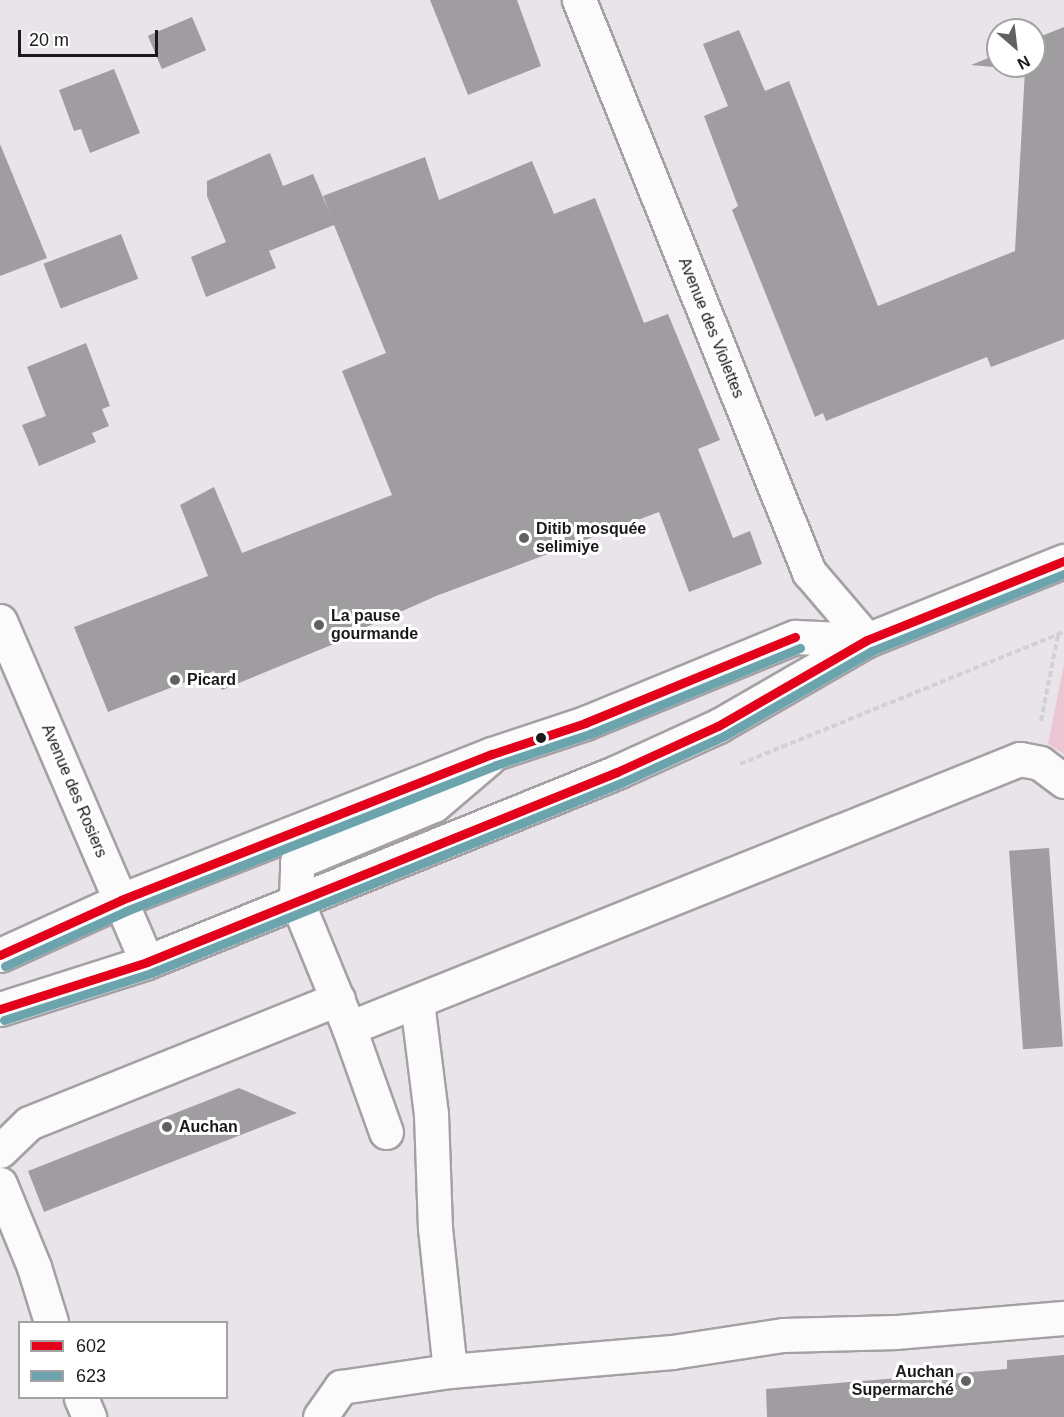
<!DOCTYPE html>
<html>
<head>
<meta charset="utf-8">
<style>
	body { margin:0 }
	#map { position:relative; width:1064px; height:1417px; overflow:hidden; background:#e9e4e9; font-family:Arial,sans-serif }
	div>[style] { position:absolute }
	.green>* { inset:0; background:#ebc5d2 }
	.building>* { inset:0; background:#a09da0; transform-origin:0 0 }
	.path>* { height:4px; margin-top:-2px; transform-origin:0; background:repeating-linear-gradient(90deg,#d2d1d2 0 6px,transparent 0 9px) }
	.roads { filter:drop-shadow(2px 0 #a4a0a4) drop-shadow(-2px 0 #a4a0a4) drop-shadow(0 2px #a4a0a4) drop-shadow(0 -2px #a4a0a4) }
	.minor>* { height:33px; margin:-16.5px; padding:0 16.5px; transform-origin:16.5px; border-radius:16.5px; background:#fcfbfc }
	.major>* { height:33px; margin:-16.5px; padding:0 16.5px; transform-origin:16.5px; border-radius:16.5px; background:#fcfbfc }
	.bus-1>* { height:9px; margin:-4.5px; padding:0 4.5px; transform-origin:4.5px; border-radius:4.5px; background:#e2001a }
	.bus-2>* { height:9px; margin:-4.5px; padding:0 4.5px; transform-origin:4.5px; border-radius:4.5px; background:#6ca4ae }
	.dots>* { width:16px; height:16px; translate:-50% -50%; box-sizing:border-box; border:3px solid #fff; border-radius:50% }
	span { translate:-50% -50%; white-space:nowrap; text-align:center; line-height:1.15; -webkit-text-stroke:6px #fff; paint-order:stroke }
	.street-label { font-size:16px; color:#1b191c }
	.poi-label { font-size:16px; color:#1b191c; font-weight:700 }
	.left { translate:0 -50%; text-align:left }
	.right { translate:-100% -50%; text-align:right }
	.legend { position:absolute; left:18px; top:1321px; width:210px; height:78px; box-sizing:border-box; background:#fff; border:2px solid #a4a3a4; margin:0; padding:8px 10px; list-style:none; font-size:18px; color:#1b191c }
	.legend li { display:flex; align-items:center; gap:12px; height:30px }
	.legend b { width:30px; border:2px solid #a4a3a4 }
	.north { position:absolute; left:986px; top:18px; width:60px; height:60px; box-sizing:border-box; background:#fff; border:2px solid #a4a3a4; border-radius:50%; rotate:152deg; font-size:16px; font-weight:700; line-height:24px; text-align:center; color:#1b191c }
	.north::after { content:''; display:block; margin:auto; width:21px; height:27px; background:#636064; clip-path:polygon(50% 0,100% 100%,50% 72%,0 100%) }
	.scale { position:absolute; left:18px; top:30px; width:140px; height:27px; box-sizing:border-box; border:3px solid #1b191c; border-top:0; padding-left:8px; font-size:18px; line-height:21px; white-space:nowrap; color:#1b191c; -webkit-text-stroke:4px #fff; paint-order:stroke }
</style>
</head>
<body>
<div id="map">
	<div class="green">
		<div style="clip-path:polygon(1064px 665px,1064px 754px,1048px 744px)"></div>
	</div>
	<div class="building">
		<div style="clip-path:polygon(430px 0,517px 0,541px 66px,468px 95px)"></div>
		<div style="left:192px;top:17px;width:36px;height:48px;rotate:67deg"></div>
		<div style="clip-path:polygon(1064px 27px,1064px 339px,991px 367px,987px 357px,826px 421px,823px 413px,815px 417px,732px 210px,738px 206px,704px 116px,728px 106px,703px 44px,739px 30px,765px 91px,789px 81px,878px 306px,1015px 251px,1025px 70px,971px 65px,998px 54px,998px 66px,1034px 66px,1034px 39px)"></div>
		<div style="clip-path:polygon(114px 69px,140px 133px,90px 153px,81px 129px,74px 131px,59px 90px)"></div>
		<div style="clip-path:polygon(0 144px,47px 258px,0 276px)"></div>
		<div style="clip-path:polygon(270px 153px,283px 186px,313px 174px,330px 214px,323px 196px,425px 157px,439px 200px,532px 161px,554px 214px,595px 198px,644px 323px,668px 314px,720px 440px,698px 449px,733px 538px,750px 531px,762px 564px,689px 592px,659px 512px,436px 596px,362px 629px,363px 632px,222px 690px,214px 671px,108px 712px,74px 627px,208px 576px,180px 505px,214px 487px,242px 553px,392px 495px,342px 371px,386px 353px,334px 225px,269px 251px,276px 268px,206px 297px,191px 257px,226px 242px,207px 196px,207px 181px)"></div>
		<div style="left:121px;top:234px;width:48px;height:83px;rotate:69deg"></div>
		<div style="clip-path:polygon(86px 343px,110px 406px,102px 409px,109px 426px,92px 433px,96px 442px,39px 466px,22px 425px,46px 416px,27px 367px)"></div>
		<div style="left:1049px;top:848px;width:199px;height:40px;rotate:86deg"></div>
		<div style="clip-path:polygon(239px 1088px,297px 1113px,44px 1212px,28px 1171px)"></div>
		<div style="clip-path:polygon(1064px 1355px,1064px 1417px,767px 1417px,766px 1389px,1007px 1369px,1007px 1360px)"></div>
	</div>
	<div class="path">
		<div style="left:1041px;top:721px;width:88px;rotate:-78.8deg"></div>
		<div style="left:740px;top:764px;width:350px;rotate:-22.2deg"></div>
	</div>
	<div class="roads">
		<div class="minor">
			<div style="left:579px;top:0;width:617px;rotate:68.1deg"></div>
			<div style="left:809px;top:572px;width:89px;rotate:49.5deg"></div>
			<div style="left:0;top:621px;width:371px;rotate:66.7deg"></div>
			<div style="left:417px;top:1002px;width:113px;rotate:82.9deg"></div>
			<div style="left:431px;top:1114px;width:114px;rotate:88deg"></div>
			<div style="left:435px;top:1228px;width:144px;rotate:84deg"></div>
			<div style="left:349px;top:1028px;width:723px;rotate:-21.85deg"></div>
			<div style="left:1020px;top:759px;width:20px;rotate:11deg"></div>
			<div style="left:1040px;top:763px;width:30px;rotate:37deg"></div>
			<div style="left:386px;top:1132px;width:110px;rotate:-109.6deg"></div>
			<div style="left:349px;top:1028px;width:139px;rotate:-112.3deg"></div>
			<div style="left:296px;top:899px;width:37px;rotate:-88deg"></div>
			<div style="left:297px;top:862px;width:148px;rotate:-22.6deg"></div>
			<div style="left:434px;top:805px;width:72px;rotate:-40.5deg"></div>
			<div style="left:0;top:1151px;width:40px;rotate:-44deg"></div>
			<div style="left:29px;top:1123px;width:333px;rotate:-21.9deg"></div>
			<div style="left:0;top:1184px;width:90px;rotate:67.7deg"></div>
			<div style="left:34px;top:1267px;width:58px;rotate:72.8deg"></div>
			<div style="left:81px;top:1398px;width:21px;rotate:67deg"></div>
			<div style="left:320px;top:1417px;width:37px;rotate:-55deg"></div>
			<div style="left:341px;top:1387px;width:110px;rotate:-8.4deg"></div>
			<div style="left:450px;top:1371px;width:223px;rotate:-4.9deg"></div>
			<div style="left:672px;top:1352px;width:112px;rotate:-8.7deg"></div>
			<div style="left:783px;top:1335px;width:113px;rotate:-1.5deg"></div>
			<div style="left:896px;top:1332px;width:169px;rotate:-4.8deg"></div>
		</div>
		<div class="major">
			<div style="left:0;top:955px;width:133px;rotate:-24.4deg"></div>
			<div style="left:121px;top:900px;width:399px;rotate:-21.5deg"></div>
			<div style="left:492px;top:754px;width:98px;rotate:-18.4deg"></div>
			<div style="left:585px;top:723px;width:227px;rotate:-22.3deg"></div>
			<div style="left:795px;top:637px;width:72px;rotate:2.4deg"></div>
			<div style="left:0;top:1009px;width:154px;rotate:-17.7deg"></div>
			<div style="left:147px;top:962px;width:507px;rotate:-22.01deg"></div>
			<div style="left:617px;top:772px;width:111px;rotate:-24.5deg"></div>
			<div style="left:718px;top:726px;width:172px;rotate:-30deg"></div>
			<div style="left:867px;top:640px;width:212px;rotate:-21.9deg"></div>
		</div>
	</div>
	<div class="bus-1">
		<div style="left:0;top:955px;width:133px;rotate:-24.4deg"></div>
		<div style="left:121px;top:900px;width:399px;rotate:-21.5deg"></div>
		<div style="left:492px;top:754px;width:98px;rotate:-18.4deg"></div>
		<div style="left:585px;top:723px;width:227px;rotate:-22.3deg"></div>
		<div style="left:0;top:1009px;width:154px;rotate:-17.7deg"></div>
		<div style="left:147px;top:962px;width:507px;rotate:-22.01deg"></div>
		<div style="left:617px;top:772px;width:111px;rotate:-24.5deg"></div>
		<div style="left:718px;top:726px;width:172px;rotate:-30deg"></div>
		<div style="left:867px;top:640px;width:212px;rotate:-21.9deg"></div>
	</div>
	<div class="bus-2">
		<div style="left:5px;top:966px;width:133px;rotate:-24.4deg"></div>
		<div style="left:126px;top:911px;width:398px;rotate:-21.5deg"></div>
		<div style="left:496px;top:765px;width:99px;rotate:-18.3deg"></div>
		<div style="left:590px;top:734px;width:227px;rotate:-22.3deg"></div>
		<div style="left:4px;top:1020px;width:154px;rotate:-17.7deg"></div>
		<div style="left:151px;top:973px;width:507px;rotate:-22.01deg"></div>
		<div style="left:621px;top:783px;width:113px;rotate:-24.5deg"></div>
		<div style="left:724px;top:736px;width:171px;rotate:-29.9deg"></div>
		<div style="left:872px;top:651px;width:207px;rotate:-21.9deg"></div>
	</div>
	<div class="dots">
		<div style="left:524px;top:538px;background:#636064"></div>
		<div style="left:319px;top:625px;background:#636064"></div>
		<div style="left:175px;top:680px;background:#636064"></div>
		<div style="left:541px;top:738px;background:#1b191c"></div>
		<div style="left:167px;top:1127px;background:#636064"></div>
		<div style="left:966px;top:1381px;background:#636064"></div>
	</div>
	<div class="street-label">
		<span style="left:711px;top:328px;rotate:68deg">Avenue des Violettes</span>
		<span style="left:74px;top:791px;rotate:67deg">Avenue des Rosiers</span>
	</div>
	<div class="poi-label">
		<span class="left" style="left:536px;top:538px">Ditib mosquée<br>selimiye</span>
		<span class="left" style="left:331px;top:625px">La pause<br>gourmande</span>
		<span class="left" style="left:187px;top:680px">Picard</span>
		<span class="left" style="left:179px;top:1127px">Auchan</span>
		<span class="right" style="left:954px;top:1381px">Auchan<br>Supermarché</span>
	</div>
	<ul class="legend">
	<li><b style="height:8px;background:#e2001a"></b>602</li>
	<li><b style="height:8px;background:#6ca4ae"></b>623</li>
	</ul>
	<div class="north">N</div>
	<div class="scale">20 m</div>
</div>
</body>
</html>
